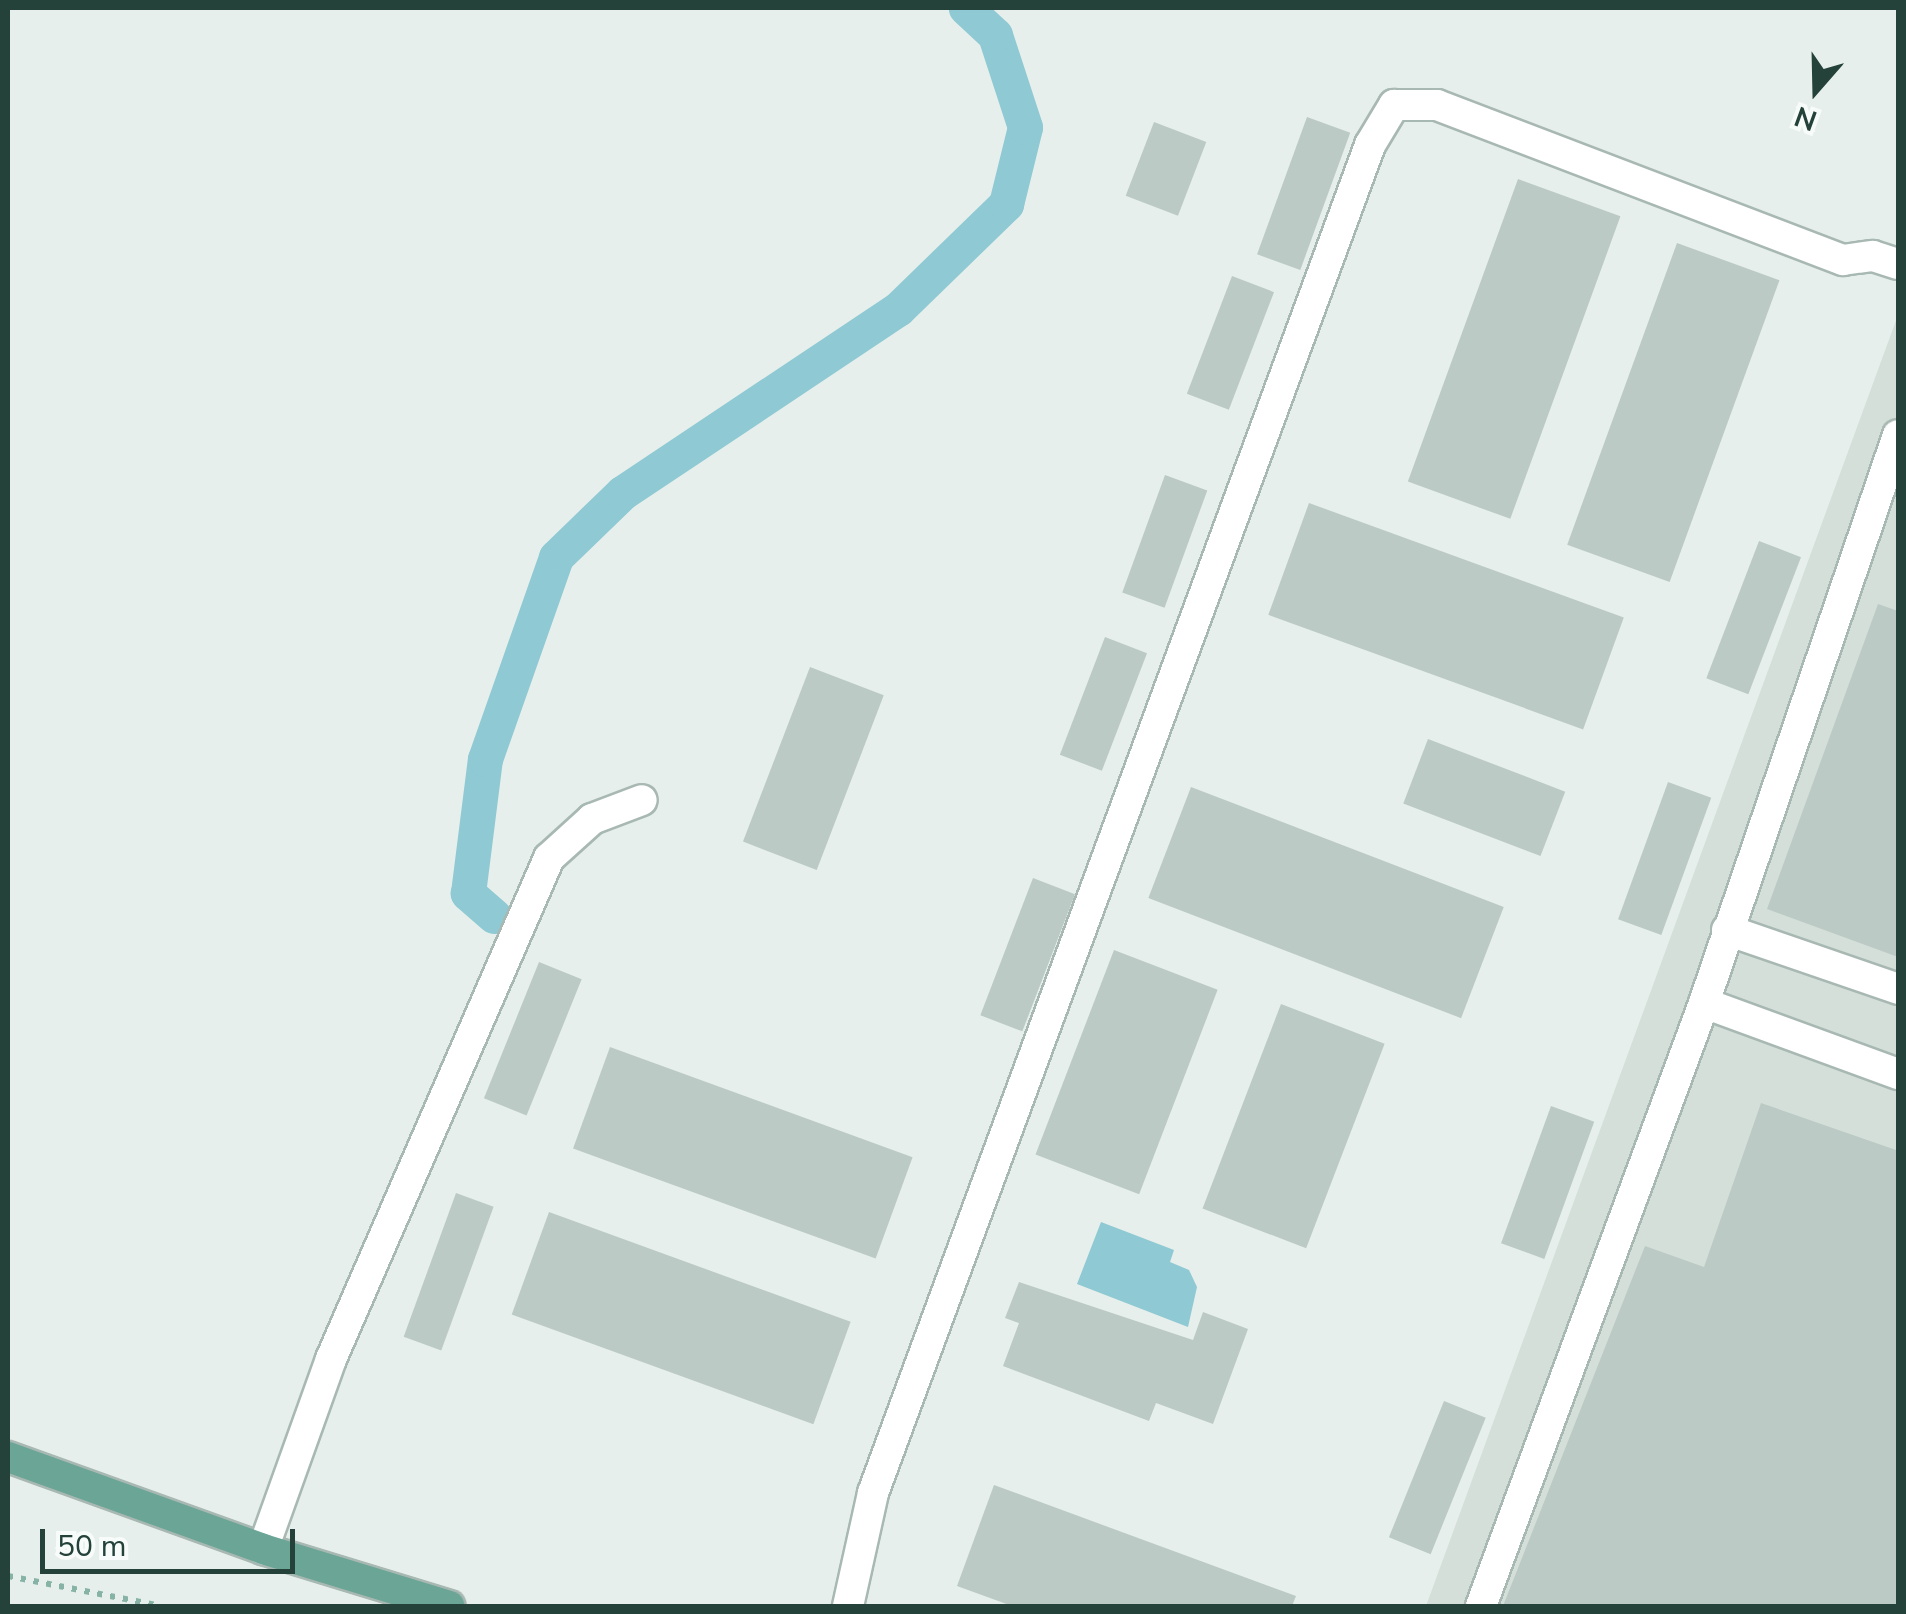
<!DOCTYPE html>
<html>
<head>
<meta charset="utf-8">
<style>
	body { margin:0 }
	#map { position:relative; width:1906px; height:1614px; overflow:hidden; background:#e6efeb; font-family:"Nunito Sans",sans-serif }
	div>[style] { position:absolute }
	.built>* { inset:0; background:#d4dfda }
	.water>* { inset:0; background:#8ec9d4 }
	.canal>* { height:35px; margin:-17.5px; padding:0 17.5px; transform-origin:17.5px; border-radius:17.5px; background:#8ec9d4 }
	.building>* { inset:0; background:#bbcac4; transform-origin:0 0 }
	.path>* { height:6px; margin-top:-3px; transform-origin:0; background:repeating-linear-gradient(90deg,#86b3a5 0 5px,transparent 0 13px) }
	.roads { filter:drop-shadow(2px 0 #a8b8b2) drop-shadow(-2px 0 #a8b8b2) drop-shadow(0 2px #a8b8b2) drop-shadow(0 -2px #a8b8b2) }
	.minor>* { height:30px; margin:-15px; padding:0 15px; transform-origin:15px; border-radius:15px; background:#fff }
	.major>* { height:30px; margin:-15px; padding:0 15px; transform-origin:15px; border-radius:15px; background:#6aa596 }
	span { translate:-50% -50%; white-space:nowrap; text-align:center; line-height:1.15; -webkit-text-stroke:9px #f7fbf9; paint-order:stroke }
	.frame { position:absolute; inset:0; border:10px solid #24423a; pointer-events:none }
	.north { position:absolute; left:1766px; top:40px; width:100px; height:100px; -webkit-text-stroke:8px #f7fbf9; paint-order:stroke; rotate:200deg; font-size:28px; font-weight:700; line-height:40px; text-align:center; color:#24423a }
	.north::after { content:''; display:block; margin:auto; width:35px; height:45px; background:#24423a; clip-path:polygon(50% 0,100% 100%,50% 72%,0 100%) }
	.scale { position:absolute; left:40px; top:1529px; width:255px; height:45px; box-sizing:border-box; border:5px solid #24423a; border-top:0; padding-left:12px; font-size:30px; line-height:35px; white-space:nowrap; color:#24423a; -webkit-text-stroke:8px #f7fbf9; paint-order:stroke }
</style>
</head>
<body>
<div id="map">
	<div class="built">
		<div style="clip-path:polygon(1898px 315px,1898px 1606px,1426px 1606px)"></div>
	</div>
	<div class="water">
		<div style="clip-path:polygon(1101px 1222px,1174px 1250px,1170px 1262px,1189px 1270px,1197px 1287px,1188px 1327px,1077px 1284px)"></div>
	</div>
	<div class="canal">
		<div style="left:494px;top:916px;width:35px;rotate:-139deg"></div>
		<div style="left:468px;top:893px;width:135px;rotate:-82.8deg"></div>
		<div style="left:485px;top:759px;width:214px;rotate:-70.6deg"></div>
		<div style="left:556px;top:557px;width:92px;rotate:-44.1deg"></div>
		<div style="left:622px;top:493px;width:332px;rotate:-33.7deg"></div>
		<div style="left:898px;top:309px;width:151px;rotate:-44.2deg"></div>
		<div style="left:1006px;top:204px;width:79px;rotate:-76.1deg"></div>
		<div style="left:1025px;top:127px;width:97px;rotate:-108.1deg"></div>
		<div style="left:995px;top:35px;width:40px;rotate:-137deg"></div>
	</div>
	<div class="building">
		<div style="left:1307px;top:117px;width:46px;height:146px;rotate:20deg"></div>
		<div style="left:1154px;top:122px;width:56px;height:79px;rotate:21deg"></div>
		<div style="left:1518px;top:179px;width:109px;height:322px;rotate:20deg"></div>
		<div style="left:1677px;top:243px;width:109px;height:321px;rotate:20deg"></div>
		<div style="left:1232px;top:276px;width:45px;height:126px;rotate:21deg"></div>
		<div style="left:1165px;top:475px;width:45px;height:125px;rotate:20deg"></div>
		<div style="left:1309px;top:503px;width:335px;height:119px;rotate:20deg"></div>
		<div style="left:1759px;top:541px;width:45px;height:147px;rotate:21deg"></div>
		<div style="clip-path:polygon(1878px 604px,1898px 611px,1898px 957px,1767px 909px)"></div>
		<div style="left:1105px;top:637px;width:45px;height:126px;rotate:21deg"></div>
		<div style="left:810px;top:667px;width:79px;height:187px;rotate:21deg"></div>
		<div style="left:1428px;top:739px;width:147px;height:69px;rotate:21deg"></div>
		<div style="left:1668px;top:782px;width:46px;height:146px;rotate:20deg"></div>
		<div style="left:1191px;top:787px;width:335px;height:119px;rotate:21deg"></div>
		<div style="left:1033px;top:878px;width:45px;height:147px;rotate:21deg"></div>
		<div style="left:1114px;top:950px;width:111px;height:219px;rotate:21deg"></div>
		<div style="left:539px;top:962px;width:46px;height:147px;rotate:22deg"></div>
		<div style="left:1281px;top:1004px;width:111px;height:219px;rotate:21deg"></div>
		<div style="left:610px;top:1047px;width:322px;height:108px;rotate:20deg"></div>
		<div style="clip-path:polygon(1761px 1103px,1896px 1150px,1898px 1143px,1898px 1606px,1503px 1606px,1645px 1246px,1704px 1267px)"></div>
		<div style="left:1551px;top:1106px;width:46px;height:146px;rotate:20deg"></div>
		<div style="left:456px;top:1193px;width:40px;height:153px;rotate:20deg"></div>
		<div style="left:549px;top:1212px;width:321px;height:109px;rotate:20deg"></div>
		<div style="clip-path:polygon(1019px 1282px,1193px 1340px,1203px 1312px,1248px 1329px,1213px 1424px,1156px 1403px,1149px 1421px,1003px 1366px,1019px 1323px,1005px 1318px)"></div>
		<div style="left:1444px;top:1401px;width:45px;height:147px;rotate:22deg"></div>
		<div style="clip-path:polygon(994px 1485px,1296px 1596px,1292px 1606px,1012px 1606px,957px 1586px)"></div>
	</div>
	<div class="path">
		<div style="left:8px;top:1576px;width:156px;rotate:11.1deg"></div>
	</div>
	<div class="roads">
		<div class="minor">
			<div style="left:1727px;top:930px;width:181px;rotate:19deg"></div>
			<div style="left:1704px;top:1003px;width:207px;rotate:20.1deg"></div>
			<div style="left:263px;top:1549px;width:202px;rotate:-70.3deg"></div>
			<div style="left:331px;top:1359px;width:546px;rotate:-66.48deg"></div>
			<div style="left:549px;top:858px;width:58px;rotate:-42.2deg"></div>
			<div style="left:592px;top:819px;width:53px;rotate:-20.8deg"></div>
			<div style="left:848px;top:1606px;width:116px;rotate:-77.5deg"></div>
			<div style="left:873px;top:1493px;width:1437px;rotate:-69.76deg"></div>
			<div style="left:1370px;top:145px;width:47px;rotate:-59deg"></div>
			<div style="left:1394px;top:105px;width:43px"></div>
			<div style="left:1437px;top:105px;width:435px;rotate:20.9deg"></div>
			<div style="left:1843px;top:260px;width:30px;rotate:-8deg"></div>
			<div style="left:1873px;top:256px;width:26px;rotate:18deg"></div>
			<div style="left:1481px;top:1606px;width:643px;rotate:-69.7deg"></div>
			<div style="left:1704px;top:1003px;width:600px;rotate:-71.14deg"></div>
		</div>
		<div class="major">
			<div style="left:8px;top:1457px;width:271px;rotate:19.8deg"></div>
			<div style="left:263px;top:1549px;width:195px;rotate:17deg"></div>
		</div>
	</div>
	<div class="frame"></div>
	<div class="north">N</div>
	<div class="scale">50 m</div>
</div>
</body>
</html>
